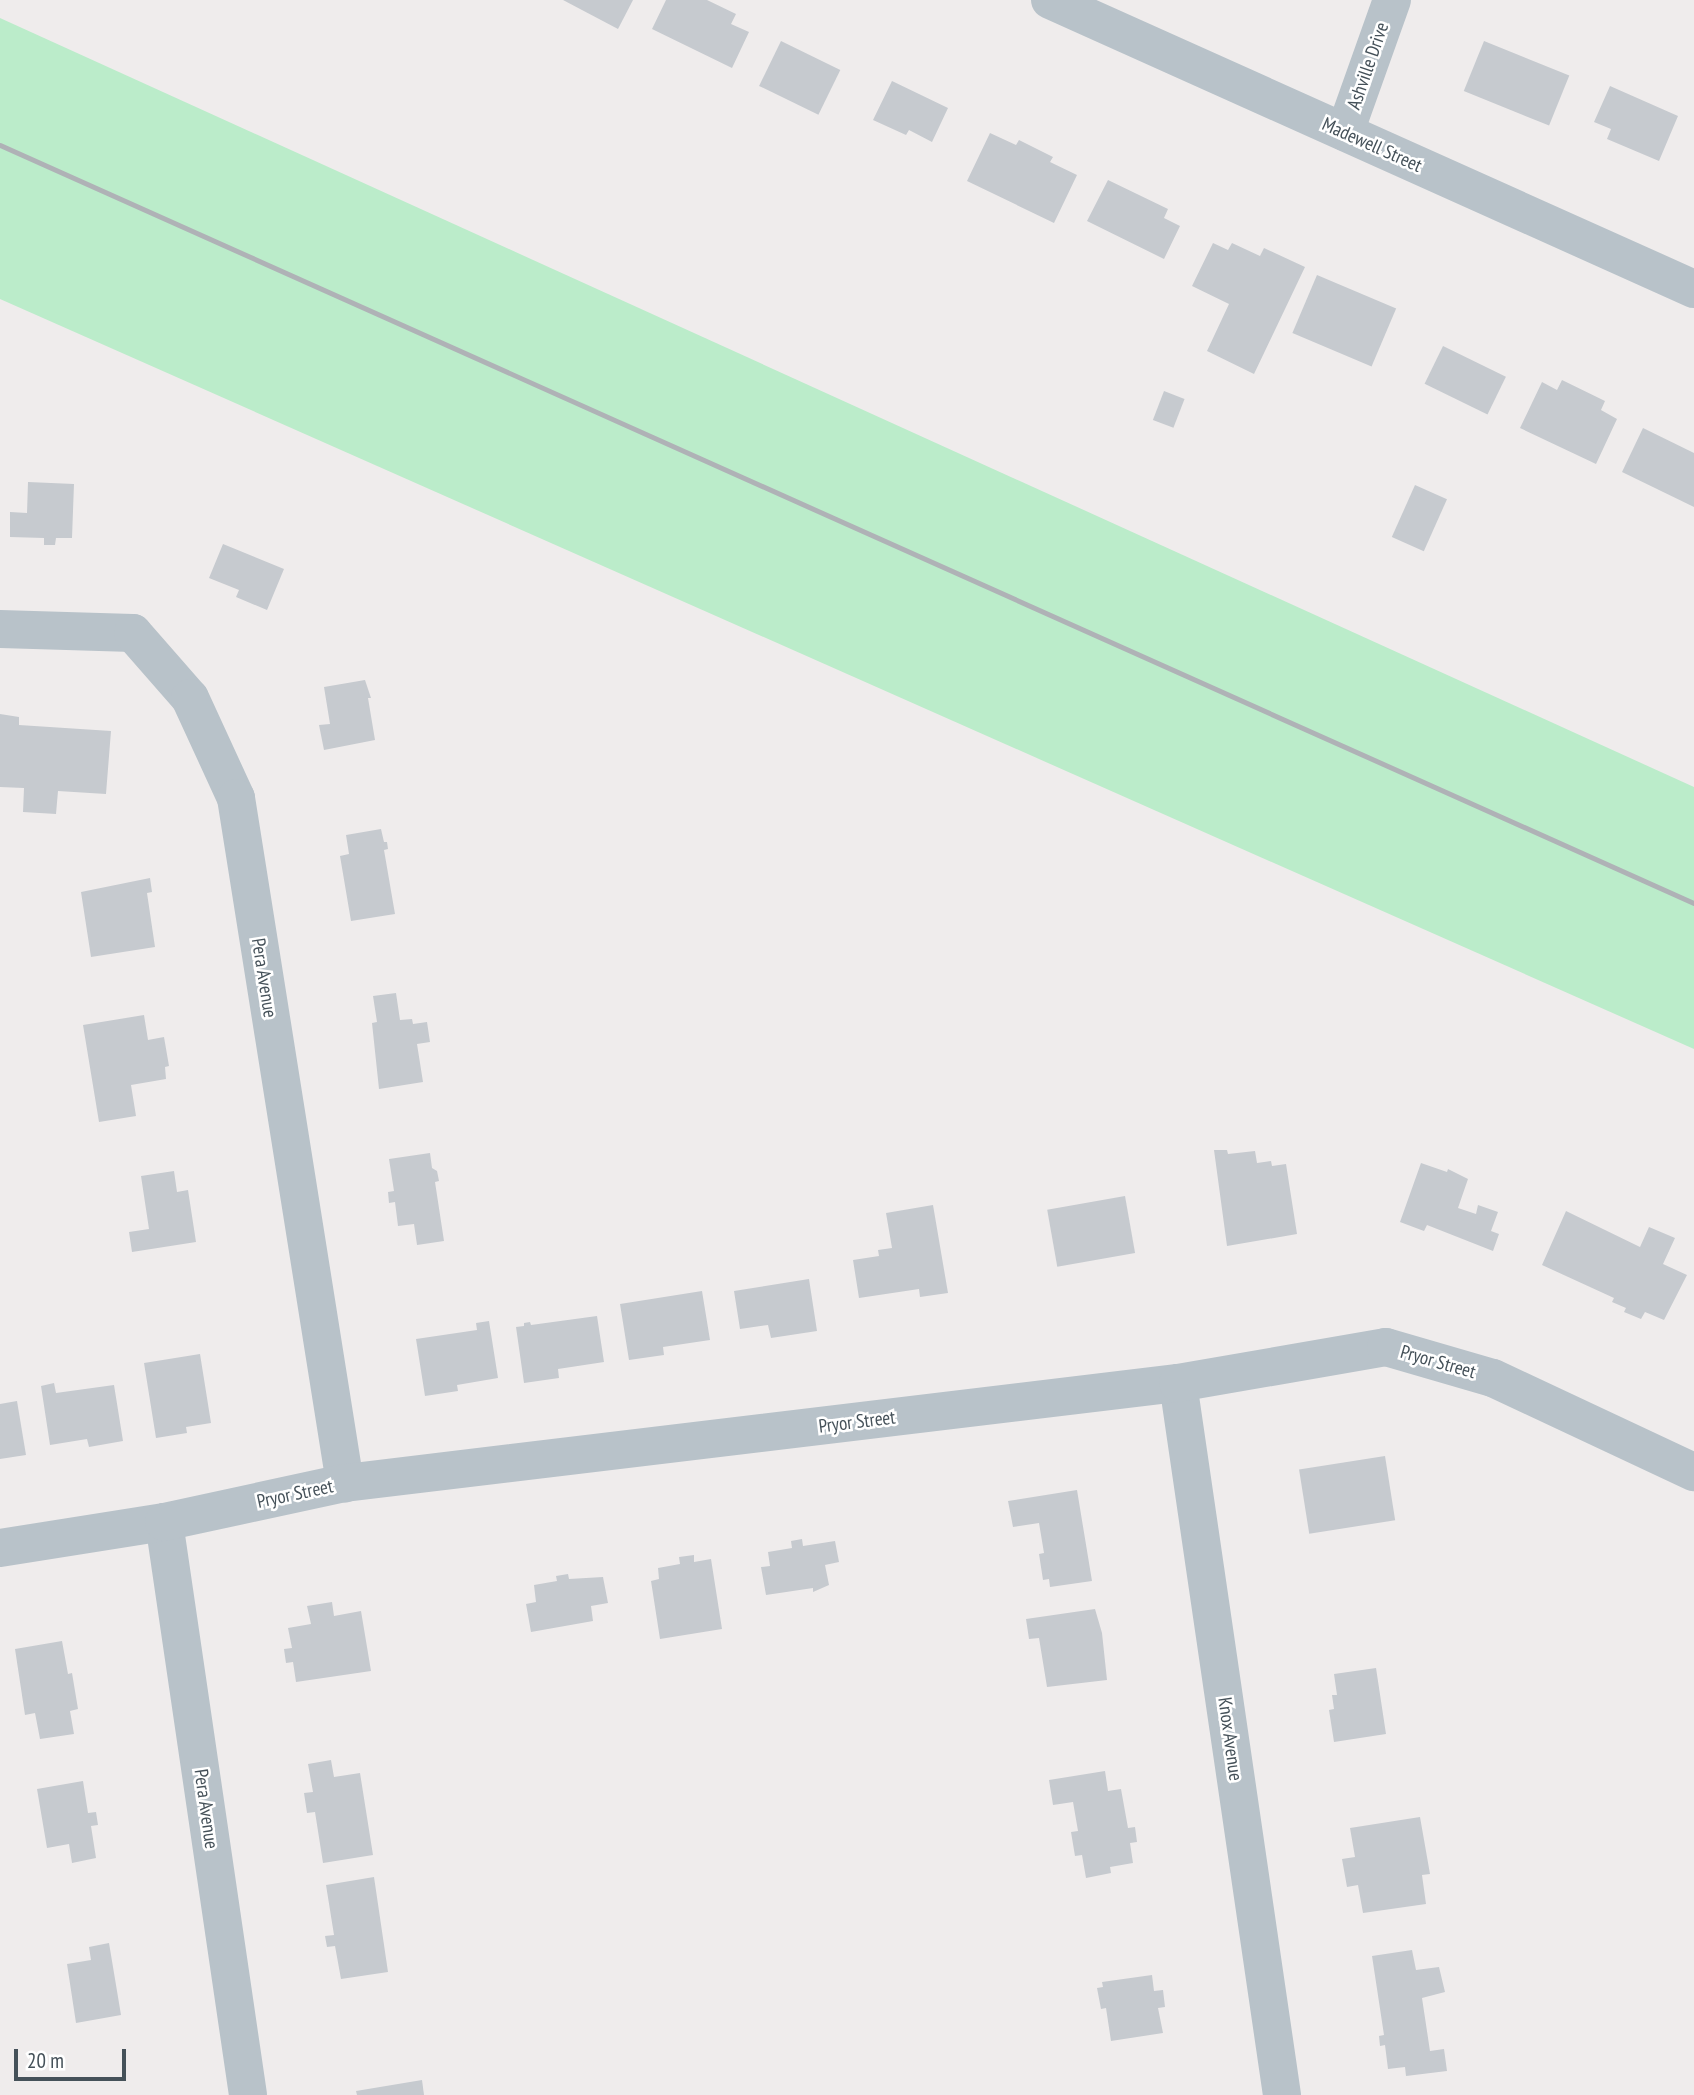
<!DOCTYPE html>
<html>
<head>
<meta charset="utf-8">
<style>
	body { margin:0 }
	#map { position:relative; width:1694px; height:2095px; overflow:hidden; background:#efecec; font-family:"PT Sans Narrow",sans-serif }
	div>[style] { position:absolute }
	.green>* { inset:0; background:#bbecca }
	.building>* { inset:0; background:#c6cacf; transform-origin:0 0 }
	.street>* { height:38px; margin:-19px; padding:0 19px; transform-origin:19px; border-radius:19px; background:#b8c2c9 }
	.rail>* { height:5px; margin:-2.5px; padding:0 2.5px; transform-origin:2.5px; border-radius:2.5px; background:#afb2b6 }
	span { translate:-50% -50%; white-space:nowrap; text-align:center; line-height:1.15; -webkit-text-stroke:5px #fff; paint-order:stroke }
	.street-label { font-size:19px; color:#455159 }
	.scale { position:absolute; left:14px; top:2049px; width:112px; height:32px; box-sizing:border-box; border:4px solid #455159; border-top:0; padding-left:9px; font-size:21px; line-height:24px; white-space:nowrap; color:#455159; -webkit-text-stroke:5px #fff; paint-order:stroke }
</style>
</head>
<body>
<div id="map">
	<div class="green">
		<div style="clip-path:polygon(0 18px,1694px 787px,1694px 1049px,0 299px)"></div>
	</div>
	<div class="building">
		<div style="clip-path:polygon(563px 0,633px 0,618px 29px)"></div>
		<div style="clip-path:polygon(666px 0,707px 0,736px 14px,731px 24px,749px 32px,732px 68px,652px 29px)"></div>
		<div style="left:781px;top:41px;width:66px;height:50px;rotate:26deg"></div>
		<div style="left:1484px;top:41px;width:92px;height:54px;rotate:22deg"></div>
		<div style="clip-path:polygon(892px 81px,948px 108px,932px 142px,909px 130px,906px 135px,873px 120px)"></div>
		<div style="clip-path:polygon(1610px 86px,1678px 116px,1659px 161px,1607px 139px,1611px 129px,1594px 122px)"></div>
		<div style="clip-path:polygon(990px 133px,1016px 145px,1019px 140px,1053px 157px,1050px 162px,1077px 175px,1054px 223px,967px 181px)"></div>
		<div style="clip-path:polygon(1108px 180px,1168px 209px,1164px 218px,1180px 226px,1164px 259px,1087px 221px)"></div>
		<div style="clip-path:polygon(1213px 243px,1228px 250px,1232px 243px,1260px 256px,1264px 248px,1305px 267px,1254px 374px,1207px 351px,1229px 304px,1192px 286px)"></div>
		<div style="left:1317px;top:275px;width:86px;height:63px;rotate:23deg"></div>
		<div style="left:1443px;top:346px;width:70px;height:42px;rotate:26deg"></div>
		<div style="clip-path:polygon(1562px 380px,1605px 401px,1601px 410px,1617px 419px,1596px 464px,1520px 428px,1542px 382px,1557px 390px)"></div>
		<div style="left:1164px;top:391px;width:22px;height:31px;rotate:21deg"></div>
		<div style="clip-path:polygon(1643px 428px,1694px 453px,1694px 507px,1622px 472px)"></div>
		<div style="clip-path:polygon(28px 482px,74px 484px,72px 538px,56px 538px,55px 545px,44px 545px,44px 538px,10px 537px,10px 512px,27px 513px)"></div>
		<div style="left:1415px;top:485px;width:35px;height:57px;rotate:24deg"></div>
		<div style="clip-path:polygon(223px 544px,284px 569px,267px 610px,236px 597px,239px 590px,209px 578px)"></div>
		<div style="clip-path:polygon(365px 680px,371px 698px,368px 698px,375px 740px,324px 750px,319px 725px,330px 724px,324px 687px)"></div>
		<div style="clip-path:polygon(0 714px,19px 717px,19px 725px,111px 731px,106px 794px,58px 791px,56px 814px,23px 812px,24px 788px,0 787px)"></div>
		<div style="clip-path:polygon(381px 829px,384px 842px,387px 842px,388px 849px,384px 850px,395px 914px,351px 921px,340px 856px,349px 854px,346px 835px)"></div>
		<div style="clip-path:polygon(150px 878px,152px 892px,147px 893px,155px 947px,91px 957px,81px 892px)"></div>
		<div style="clip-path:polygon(396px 993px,400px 1020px,412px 1019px,413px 1024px,427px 1022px,430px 1042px,417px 1044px,423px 1082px,379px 1089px,372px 1023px,377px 1022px,373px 996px)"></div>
		<div style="clip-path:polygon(144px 1015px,148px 1040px,164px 1037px,169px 1066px,165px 1067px,166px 1079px,131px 1085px,136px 1116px,99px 1122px,83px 1025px)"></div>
		<div style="clip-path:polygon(1214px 1150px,1227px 1150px,1228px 1154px,1255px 1151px,1257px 1163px,1271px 1161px,1272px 1166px,1286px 1164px,1297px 1234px,1227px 1246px)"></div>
		<div style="clip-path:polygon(430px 1153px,432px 1168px,437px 1171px,439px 1181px,435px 1182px,444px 1241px,417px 1245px,414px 1224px,398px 1226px,395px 1202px,389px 1203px,388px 1192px,394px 1191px,389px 1159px)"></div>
		<div style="clip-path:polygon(1421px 1163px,1447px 1172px,1448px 1169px,1468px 1179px,1458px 1208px,1476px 1214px,1478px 1205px,1498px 1212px,1491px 1231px,1499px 1234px,1493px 1251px,1427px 1225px,1424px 1231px,1400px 1222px)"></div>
		<div style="clip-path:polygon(174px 1171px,177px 1192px,188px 1190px,196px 1242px,132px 1252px,129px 1232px,149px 1229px,141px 1176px)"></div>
		<div style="left:1125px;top:1196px;width:58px;height:79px;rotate:80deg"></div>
		<div style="clip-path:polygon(933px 1205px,948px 1293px,920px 1297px,919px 1289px,859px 1298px,853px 1260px,879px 1256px,878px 1250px,892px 1248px,886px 1213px)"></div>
		<div style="clip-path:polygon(1566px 1211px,1640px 1247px,1649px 1227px,1675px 1238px,1663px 1264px,1687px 1275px,1664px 1320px,1645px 1312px,1641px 1319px,1624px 1312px,1626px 1308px,1612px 1302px,1614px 1298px,1542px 1265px)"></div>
		<div style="clip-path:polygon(809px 1279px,817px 1331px,771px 1338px,768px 1325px,740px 1329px,734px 1291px)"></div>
		<div style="clip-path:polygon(702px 1291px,710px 1340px,663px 1347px,664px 1355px,629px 1360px,620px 1304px)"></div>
		<div style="clip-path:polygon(597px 1316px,604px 1362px,558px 1369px,559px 1378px,524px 1383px,516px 1327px,524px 1326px,524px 1323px,530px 1322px,531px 1325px)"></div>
		<div style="clip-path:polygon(489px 1321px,498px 1378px,457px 1385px,458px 1391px,425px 1396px,416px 1339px,477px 1330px,476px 1323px)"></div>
		<div style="clip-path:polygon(200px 1354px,211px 1423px,186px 1427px,187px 1433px,156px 1438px,144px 1363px)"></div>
		<div style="clip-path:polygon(54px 1383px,56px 1393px,114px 1385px,123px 1441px,89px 1447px,87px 1439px,50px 1445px,41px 1386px)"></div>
		<div style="clip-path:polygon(17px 1401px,26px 1455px,0 1459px,0 1404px)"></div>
		<div style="left:1385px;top:1456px;width:65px;height:87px;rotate:81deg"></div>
		<div style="clip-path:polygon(1077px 1490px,1092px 1581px,1050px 1587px,1049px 1579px,1043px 1580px,1039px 1554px,1044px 1553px,1039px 1523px,1013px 1527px,1008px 1501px)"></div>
		<div style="clip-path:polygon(802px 1539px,803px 1546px,835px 1541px,839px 1562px,825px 1565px,829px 1585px,813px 1592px,813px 1588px,766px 1595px,761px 1567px,770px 1566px,768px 1552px,792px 1548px,791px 1541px)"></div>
		<div style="clip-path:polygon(694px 1555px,694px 1562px,711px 1559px,722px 1629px,660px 1639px,651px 1581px,659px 1579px,658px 1568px,680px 1564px,679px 1557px)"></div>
		<div style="clip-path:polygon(568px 1574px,569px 1579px,603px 1577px,608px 1603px,591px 1606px,593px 1621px,531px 1632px,526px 1604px,536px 1602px,534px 1585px,557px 1581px,556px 1576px)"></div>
		<div style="clip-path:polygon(332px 1602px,334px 1616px,361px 1611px,371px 1671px,296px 1682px,293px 1662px,286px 1663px,284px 1649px,292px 1648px,288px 1628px,311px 1624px,307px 1606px)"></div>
		<div style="clip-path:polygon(1095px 1609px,1102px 1633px,1107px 1680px,1047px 1687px,1039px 1638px,1029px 1639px,1026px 1619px)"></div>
		<div style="clip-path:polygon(62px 1641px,68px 1674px,72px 1673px,78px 1709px,70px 1711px,74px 1734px,40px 1739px,35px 1713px,25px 1715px,15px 1649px)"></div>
		<div style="clip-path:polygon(1376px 1668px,1386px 1734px,1334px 1742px,1329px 1710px,1334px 1709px,1332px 1695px,1337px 1695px,1334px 1674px)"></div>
		<div style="clip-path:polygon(331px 1760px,334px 1777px,360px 1773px,373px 1855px,323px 1863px,315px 1812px,307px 1813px,304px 1793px,313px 1792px,308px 1764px)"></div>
		<div style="clip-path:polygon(1105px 1771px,1108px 1791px,1121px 1789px,1128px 1828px,1135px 1827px,1137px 1842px,1130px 1843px,1133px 1863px,1110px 1867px,1111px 1873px,1086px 1878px,1082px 1855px,1075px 1856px,1071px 1832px,1078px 1831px,1073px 1802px,1053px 1805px,1049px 1780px)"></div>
		<div style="clip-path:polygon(83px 1781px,88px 1813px,96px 1812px,98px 1825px,91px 1826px,96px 1858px,72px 1863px,69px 1844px,47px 1848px,37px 1789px)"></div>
		<div style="clip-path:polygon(1420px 1817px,1430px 1874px,1422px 1875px,1426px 1904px,1363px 1913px,1358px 1885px,1347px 1887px,1342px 1859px,1355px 1857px,1350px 1828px)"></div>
		<div style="clip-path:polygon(374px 1877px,388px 1972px,341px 1979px,335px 1946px,327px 1947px,325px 1936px,334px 1935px,326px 1885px)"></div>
		<div style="clip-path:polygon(109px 1943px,121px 2015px,76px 2023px,67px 1964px,91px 1960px,89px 1947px)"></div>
		<div style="clip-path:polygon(1412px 1950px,1416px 1970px,1439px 1967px,1445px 1992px,1422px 1998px,1430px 2051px,1444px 2049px,1447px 2071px,1406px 2076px,1405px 2067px,1388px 2069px,1385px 2045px,1380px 2046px,1379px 2036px,1384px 2035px,1372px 1956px)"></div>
		<div style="clip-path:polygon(1152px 1975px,1154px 1991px,1163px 1990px,1165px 2007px,1158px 2008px,1163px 2033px,1111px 2041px,1106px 2008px,1101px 2009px,1097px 1988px,1103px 1987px,1102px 1982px)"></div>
		<div style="clip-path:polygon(422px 2080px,424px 2095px,357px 2095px,356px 2091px)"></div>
	</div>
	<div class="street">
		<div style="left:1050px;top:0;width:706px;rotate:24.17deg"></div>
		<div style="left:1345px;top:132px;width:140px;rotate:-70.4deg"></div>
		<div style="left:0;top:629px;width:133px;rotate:1.7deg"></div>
		<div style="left:133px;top:633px;width:86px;rotate:48.8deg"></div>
		<div style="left:190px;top:698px;width:110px;rotate:65.3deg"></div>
		<div style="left:236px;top:798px;width:694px;rotate:80.96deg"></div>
		<div style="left:1178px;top:1383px;width:720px;rotate:81.69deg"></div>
		<div style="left:164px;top:1522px;width:579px;rotate:81.66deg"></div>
		<div style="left:0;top:1548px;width:166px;rotate:-9deg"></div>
		<div style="left:164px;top:1522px;width:185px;rotate:-12.2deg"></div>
		<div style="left:345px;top:1483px;width:839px;rotate:-6.85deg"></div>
		<div style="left:1178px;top:1383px;width:211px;rotate:-9.8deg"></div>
		<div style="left:1386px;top:1347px;width:111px;rotate:16.2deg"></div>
		<div style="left:1493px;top:1378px;width:222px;rotate:25.1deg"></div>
	</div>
	<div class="rail">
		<div style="left:0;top:145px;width:1856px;rotate:24.11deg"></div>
	</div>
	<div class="street-label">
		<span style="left:1368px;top:66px;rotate:-71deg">Ashville Drive</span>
		<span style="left:1372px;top:145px;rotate:24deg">Madewell Street</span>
		<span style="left:264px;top:978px;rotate:81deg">Pera Avenue</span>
		<span style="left:1438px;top:1362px;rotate:16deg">Pryor Street</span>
		<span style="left:857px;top:1422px;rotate:-7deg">Pryor Street</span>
		<span style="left:295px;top:1494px;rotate:-12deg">Pryor Street</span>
		<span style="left:1230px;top:1739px;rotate:82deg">Knox Avenue</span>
		<span style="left:206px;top:1809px;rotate:82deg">Pera Avenue</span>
	</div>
	<div class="scale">20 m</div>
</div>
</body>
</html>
